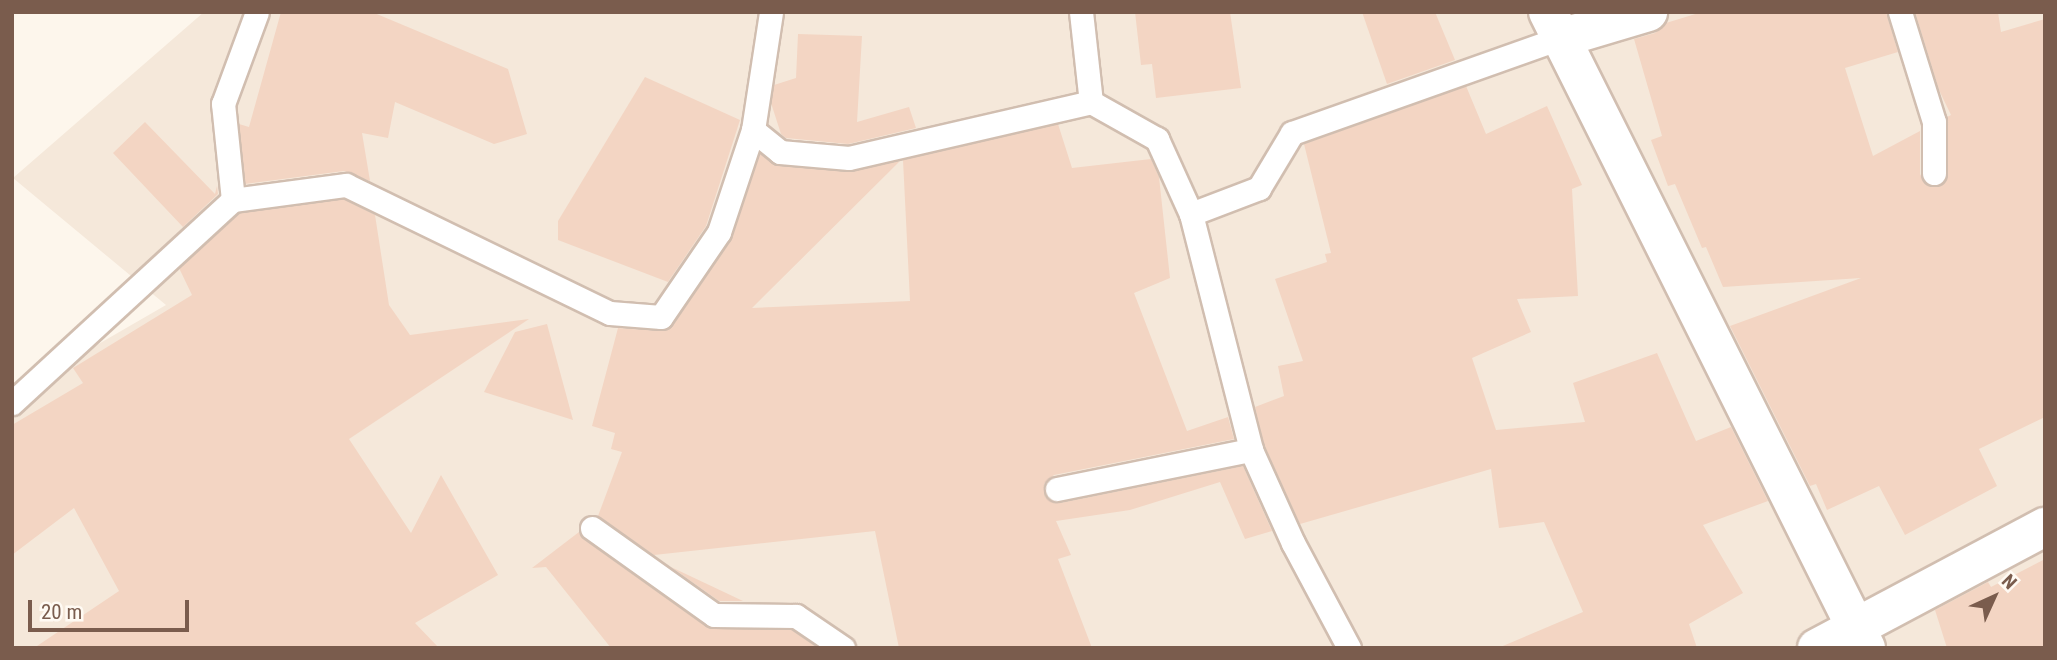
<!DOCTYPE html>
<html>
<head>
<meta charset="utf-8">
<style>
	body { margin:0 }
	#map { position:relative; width:2057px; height:660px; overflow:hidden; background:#fdf6ec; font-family:"Roboto Condensed",sans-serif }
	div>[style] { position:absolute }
	.residential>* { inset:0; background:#f5e8da }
	.building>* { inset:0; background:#f3d5c3 }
	.roads { filter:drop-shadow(2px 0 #d1beb0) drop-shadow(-2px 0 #d1beb0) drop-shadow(0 2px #d1beb0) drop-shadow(0 -2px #d1beb0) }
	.service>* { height:23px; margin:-11.5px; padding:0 11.5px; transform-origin:11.5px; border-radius:11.5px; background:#fff }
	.minor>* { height:38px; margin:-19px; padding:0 19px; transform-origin:19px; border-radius:19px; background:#fff }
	span { translate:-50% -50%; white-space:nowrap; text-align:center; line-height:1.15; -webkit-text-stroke:5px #fffaf3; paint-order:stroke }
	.frame { position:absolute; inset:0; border:14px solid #7a5c4d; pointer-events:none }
	.north { position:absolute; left:1959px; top:562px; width:70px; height:70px; -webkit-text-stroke:5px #fffaf3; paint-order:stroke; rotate:45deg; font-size:19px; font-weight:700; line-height:28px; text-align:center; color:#7a5c4d }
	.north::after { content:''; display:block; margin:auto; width:24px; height:32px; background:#7a5c4d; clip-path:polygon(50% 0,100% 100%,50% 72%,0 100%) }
	.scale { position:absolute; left:28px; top:600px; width:161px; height:32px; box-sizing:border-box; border:4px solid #7a5c4d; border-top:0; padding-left:9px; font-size:21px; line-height:24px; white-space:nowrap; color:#7a5c4d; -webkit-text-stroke:5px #fffaf3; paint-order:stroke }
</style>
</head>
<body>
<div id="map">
	<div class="residential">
		<div style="clip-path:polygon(204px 12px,2045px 12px,2045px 648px,12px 648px,12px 394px,166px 305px,13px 178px)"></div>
	</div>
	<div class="building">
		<div style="clip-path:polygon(281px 12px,372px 12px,508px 69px,527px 134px,494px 144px,395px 102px,388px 138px,362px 133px,370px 181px,344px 171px,245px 184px,239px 124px,249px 127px)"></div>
		<div style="clip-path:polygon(1135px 12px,1230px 12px,1241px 88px,1156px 98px,1152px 64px,1141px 65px)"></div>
		<div style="clip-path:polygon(1362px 12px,1435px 12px,1455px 60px,1387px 84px)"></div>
		<div style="clip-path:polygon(1702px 12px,1886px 12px,1898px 52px,1845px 68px,1873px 156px,1920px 131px,1920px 174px,1926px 185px,1933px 187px,1942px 185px,1948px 174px,1947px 117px,1951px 115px,1939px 90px,1915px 12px,1998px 12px,2001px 32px,2045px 19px,2045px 417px,1979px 449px,1997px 486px,1905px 535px,1879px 486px,1827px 510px,1816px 484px,1810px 486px,1730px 326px,1861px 278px,1723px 287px,1706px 247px,1702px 248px,1675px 184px,1668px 186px,1651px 140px,1662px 136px,1634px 39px,1655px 33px,1666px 23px)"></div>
		<div style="clip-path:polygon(798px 34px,862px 36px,857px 122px,909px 107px,916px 128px,848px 144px,786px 138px,781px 134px,771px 103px,774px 85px,796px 78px)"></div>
		<div style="clip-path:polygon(645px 77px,740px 120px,706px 226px,668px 282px,558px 240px,558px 221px)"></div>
		<div style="clip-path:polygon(1466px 86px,1486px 134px,1547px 106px,1582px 185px,1572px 189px,1578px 296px,1517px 299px,1531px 332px,1472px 358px,1496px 430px,1585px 422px,1573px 383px,1657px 353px,1696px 441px,1731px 427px,1768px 501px,1703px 525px,1743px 593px,1689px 624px,1697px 648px,1498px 648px,1583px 612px,1544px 522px,1499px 528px,1491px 469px,1300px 524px,1264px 445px,1255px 407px,1284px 396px,1278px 366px,1303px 361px,1275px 279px,1327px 262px,1325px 254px,1331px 253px,1304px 144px)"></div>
		<div style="clip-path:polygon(145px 122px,215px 194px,217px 186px,218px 194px,183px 227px,113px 153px)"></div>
		<div style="clip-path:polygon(1058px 124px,1072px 168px,1151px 159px,1159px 177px,1170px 278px,1134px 293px,1187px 431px,1228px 417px,1234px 439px,1054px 475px,1044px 484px,1046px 498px,1060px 503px,1243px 466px,1272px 531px,1245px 539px,1220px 482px,1130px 510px,1056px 521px,1071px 555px,1058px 559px,1092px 648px,899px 648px,875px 531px,654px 555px,598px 516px,622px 452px,611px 449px,615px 433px,592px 426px,618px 328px,660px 331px,673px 325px,731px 240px,760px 154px,779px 166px,848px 172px,900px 161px,752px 308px,910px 301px,903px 160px)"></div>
		<div style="clip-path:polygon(344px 199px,375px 215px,389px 305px,410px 335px,529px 319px,349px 439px,411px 533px,441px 475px,498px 575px,415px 623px,439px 648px,34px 648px,119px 591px,74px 508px,12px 555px,12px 425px,83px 383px,73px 368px,192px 295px,179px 268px,239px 213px)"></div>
		<div style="clip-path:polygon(547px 324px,573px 420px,484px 392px,515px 332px)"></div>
		<div style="clip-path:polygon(579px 532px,584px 539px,707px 627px,792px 630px,818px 648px,611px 648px,546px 567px,532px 568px)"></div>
		<div style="clip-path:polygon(2045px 559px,2045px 648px,1947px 648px,1935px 610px,1988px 582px,1991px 587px)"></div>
		<div style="clip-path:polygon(671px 567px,743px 601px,719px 601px)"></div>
	</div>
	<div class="roads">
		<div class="service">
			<div style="left:1081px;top:12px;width:91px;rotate:83.7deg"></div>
			<div style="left:1900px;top:12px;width:115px;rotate:72.8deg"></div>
			<div style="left:1934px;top:122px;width:51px;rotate:90deg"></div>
			<div style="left:753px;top:130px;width:35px;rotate:39deg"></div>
			<div style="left:780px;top:152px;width:69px;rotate:5deg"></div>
			<div style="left:849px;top:158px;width:248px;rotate:-13deg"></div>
			<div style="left:1091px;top:102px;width:76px;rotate:29.3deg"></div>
			<div style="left:1157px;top:139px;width:82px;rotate:65.6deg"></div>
			<div style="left:1191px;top:214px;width:244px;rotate:75.7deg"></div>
			<div style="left:1251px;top:450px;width:102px;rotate:65.7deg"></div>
			<div style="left:1293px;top:543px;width:119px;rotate:61.9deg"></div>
			<div style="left:233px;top:200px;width:97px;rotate:-95.9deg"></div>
			<div style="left:223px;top:104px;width:98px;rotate:-69.7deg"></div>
			<div style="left:1191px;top:214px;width:73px;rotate:-20.9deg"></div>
			<div style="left:1259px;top:188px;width:64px;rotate:-59deg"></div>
			<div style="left:1292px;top:133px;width:285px;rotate:-19.5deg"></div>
			<div style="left:12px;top:403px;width:300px;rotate:-42.6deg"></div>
			<div style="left:233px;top:200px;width:114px;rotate:-7.6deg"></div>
			<div style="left:346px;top:185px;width:293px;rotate:25.9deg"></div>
			<div style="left:610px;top:313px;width:51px;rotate:4.5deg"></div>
			<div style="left:661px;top:317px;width:103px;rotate:-55.7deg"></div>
			<div style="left:719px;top:232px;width:108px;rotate:-71.6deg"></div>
			<div style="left:753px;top:130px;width:119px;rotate:-81.3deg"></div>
			<div style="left:1057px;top:489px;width:198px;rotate:-11.4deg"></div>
			<div style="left:592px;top:528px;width:150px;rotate:35.5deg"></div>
			<div style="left:714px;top:615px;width:82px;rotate:0.7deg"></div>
			<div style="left:796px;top:616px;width:57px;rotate:34.2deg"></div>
		</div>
		<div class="minor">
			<div style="left:1548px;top:12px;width:711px;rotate:63.43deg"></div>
			<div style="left:1561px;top:38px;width:91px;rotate:-16.6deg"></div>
			<div style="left:1817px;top:648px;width:258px;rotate:-28deg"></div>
		</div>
	</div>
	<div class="frame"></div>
	<div class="north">N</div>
	<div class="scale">20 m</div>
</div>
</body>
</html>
